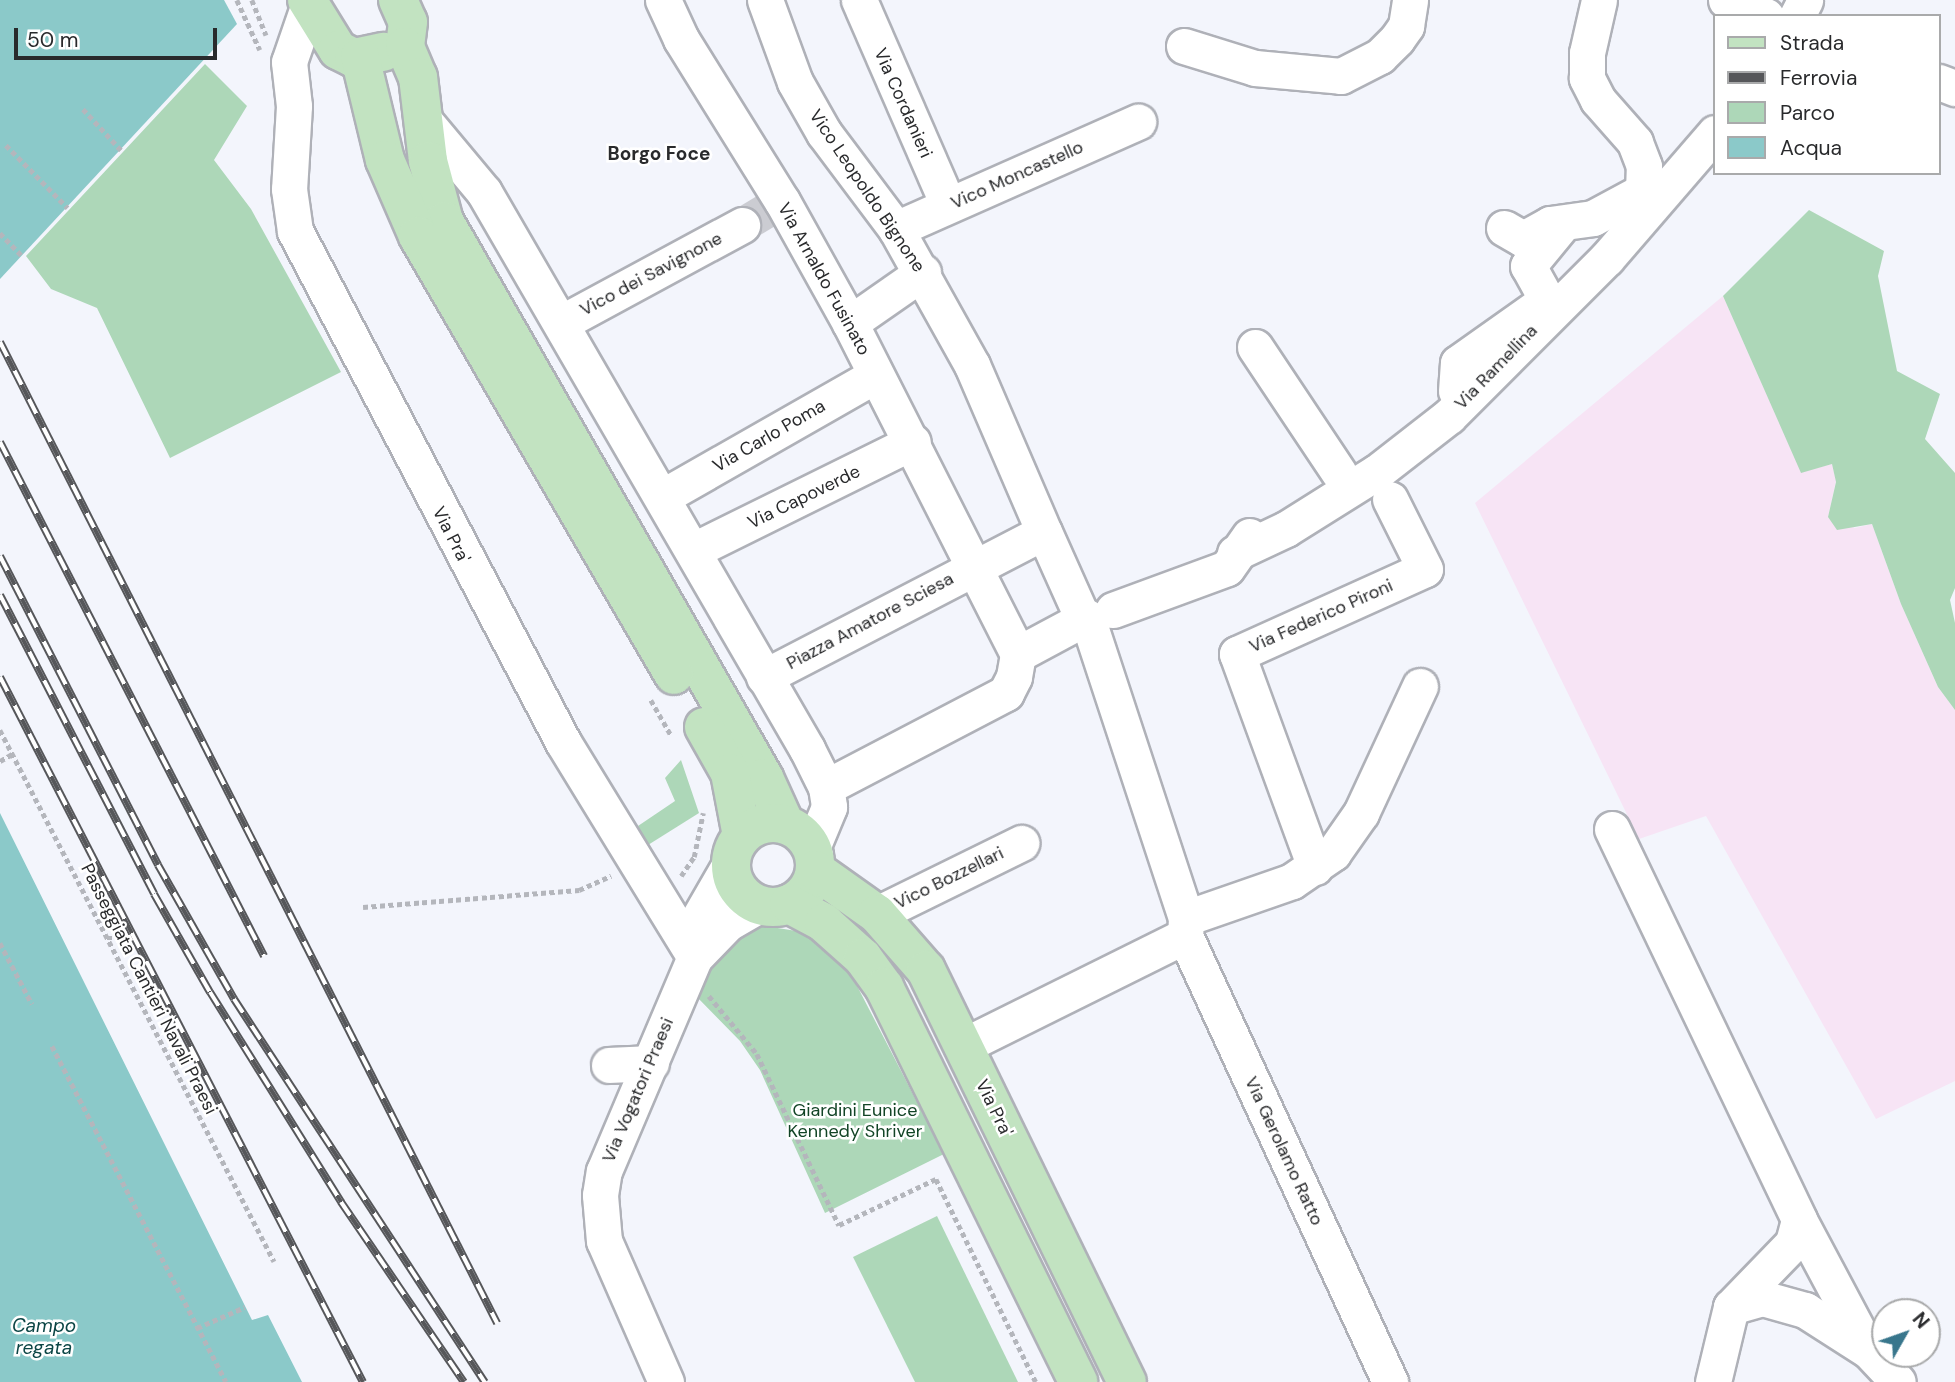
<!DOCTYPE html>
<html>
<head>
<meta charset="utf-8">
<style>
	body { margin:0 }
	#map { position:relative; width:1955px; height:1382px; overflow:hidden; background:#f3f5fc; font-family:"DM Sans",sans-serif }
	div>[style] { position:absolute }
	.industrial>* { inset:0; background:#f7e4f5 }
	.green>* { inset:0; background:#add7b8 }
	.water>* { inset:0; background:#8bc9c9 }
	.minor-tunnel>* { height:35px; margin-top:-17.5px; transform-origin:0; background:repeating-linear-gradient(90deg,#cbccd2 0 35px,transparent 0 53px) }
	.path>* { height:4.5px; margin-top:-2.25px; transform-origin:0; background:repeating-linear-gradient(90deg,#b4b6bc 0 5px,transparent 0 8.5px) }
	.roads { filter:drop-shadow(2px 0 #afb1b8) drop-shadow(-2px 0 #afb1b8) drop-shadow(0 2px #afb1b8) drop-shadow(0 -2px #afb1b8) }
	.minor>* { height:35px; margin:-17.5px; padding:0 17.5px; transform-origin:17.5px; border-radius:17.5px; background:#fff }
	.major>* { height:38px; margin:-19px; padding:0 19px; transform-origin:19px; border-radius:19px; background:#c2e3c1 }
	.major>.ring { margin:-19px; padding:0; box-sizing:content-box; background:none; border:38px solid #c2e3c1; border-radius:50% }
	.rail>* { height:8px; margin-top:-4px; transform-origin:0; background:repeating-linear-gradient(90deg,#fff 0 16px,#56575a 0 32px); box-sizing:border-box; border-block:2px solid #56575a }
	span { translate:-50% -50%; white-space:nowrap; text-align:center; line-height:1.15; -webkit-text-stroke:5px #fff; paint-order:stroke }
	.street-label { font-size:18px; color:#292a2c }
	.park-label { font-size:18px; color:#124426 }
	.neighbourhood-label { font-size:19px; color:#292a2c; font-weight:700 }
	.water-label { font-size:19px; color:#0b4545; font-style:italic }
	.legend { position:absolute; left:1713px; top:14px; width:228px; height:161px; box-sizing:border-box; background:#fff; border:2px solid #a9aaab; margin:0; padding:9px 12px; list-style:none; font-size:21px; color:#292a2c }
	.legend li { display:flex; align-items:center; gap:14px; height:35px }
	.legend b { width:35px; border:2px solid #a9aaab }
	.north { position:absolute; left:1871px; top:1298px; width:70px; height:70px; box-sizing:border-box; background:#fff; border:2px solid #a9aaab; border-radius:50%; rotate:50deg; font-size:19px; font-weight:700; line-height:28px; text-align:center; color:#292a2c }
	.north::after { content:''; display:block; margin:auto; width:24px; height:32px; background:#38768c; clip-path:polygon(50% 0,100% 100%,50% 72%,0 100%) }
	.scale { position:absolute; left:14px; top:28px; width:203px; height:32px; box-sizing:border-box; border:4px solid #292a2c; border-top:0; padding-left:9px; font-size:21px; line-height:24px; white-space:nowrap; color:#292a2c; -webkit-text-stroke:5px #fff; paint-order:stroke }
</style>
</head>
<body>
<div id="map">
	<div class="industrial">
		<div style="clip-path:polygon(1723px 296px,1801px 472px,1832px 464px,1836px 481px,1828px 517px,1855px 528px,1872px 524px,1901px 604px,1938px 687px,1955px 710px,1955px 1081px,1876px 1119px,1706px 816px,1639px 839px,1475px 503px)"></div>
	</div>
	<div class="green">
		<div style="clip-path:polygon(205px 64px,247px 106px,214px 160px,251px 209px,341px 372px,170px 458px,97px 308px,51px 289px,26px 256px)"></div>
		<div style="clip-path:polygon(1809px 210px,1884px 251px,1878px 276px,1897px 371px,1940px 394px,1925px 439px,1955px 473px,1955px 588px,1950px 600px,1955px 623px,1955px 710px,1938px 687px,1901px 604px,1872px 524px,1837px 530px,1828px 517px,1836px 482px,1832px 464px,1801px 473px,1723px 296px)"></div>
		<div style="clip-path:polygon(681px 760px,699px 813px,648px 845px,638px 826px,675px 801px,665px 778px)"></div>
		<div style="clip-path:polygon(752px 924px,809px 933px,830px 948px,854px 980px,944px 1154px,825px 1213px,760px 1070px,740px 1041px,695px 995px,708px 965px)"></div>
		<div style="clip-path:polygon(937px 1216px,1018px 1382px,915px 1382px,853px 1257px)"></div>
	</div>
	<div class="water">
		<div style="clip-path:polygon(0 0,224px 0,237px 24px,0 279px)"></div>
		<div style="clip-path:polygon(0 813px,252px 1320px,268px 1315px,302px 1382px,0 1382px)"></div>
	</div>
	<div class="minor-tunnel">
		<div style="left:742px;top:225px;width:47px;rotate:-31deg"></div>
	</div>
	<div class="path">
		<div style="left:237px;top:0;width:55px;rotate:65.3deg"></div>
		<div style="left:252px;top:0;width:38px;rotate:68deg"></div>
		<div style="left:83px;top:109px;width:56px;rotate:47.2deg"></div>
		<div style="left:6px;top:145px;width:88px;rotate:45.5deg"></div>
		<div style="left:0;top:233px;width:33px;rotate:46deg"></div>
		<div style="left:651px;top:700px;width:40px;rotate:60.3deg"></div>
		<div style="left:0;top:730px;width:598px;rotate:62.71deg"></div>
		<div style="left:0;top:761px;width:14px;rotate:-30deg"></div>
		<div style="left:681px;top:876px;width:23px;rotate:-56deg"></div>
		<div style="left:694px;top:857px;width:45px;rotate:-78.4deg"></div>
		<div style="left:363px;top:907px;width:217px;rotate:-4.5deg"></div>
		<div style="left:579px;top:890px;width:35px;rotate:-24deg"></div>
		<div style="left:107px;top:938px;width:13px"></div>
		<div style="left:0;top:943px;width:69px;rotate:62.3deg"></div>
		<div style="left:709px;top:996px;width:75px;rotate:50.4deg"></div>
		<div style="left:757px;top:1054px;width:190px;rotate:64.4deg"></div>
		<div style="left:839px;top:1225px;width:107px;rotate:-25.4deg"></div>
		<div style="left:936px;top:1179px;width:226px;rotate:63.8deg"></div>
		<div style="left:52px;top:1046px;width:378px;rotate:62.6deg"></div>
		<div style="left:197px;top:1328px;width:52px;rotate:-23.6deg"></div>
	</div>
	<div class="roads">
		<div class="minor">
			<div style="left:663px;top:0;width:43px;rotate:65.2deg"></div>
			<div style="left:681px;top:39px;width:191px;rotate:58.1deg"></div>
			<div style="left:782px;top:201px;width:140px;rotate:60.9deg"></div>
			<div style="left:850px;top:323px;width:371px;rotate:63.1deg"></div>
			<div style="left:1018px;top:654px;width:23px;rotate:100deg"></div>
			<div style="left:1014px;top:677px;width:18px;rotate:117deg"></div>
			<div style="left:1006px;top:693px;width:203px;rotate:152.4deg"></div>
			<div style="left:765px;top:0;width:87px;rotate:69.9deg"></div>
			<div style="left:795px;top:82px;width:59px;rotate:60.4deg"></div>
			<div style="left:824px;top:133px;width:120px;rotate:53.1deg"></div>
			<div style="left:896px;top:229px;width:156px;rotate:60.8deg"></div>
			<div style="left:972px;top:365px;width:182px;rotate:66.7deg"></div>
			<div style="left:859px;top:0;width:223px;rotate:66.5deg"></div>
			<div style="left:1726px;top:0;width:43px;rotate:21.8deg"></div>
			<div style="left:309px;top:4px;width:61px;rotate:109deg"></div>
			<div style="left:289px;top:62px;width:44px;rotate:83.5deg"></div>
			<div style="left:294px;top:106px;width:83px;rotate:93.4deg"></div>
			<div style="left:289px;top:189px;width:42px;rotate:81.9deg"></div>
			<div style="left:295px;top:231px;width:577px;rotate:62.32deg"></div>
			<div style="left:563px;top:742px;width:252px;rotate:58.5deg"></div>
			<div style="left:1797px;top:16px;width:18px;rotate:-63deg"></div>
			<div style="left:1184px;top:46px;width:74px;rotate:17.2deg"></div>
			<div style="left:1255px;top:68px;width:86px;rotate:5.3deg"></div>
			<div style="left:1341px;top:76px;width:44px;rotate:-27.1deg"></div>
			<div style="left:1380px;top:56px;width:24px;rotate:-45deg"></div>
			<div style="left:1397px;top:39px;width:16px;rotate:-55deg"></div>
			<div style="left:1406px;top:26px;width:26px;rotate:-81deg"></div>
			<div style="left:1939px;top:82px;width:17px;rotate:21deg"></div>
			<div style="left:423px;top:119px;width:95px;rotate:50.1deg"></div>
			<div style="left:484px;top:192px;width:644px;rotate:59.89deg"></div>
			<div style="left:807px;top:749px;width:42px;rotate:63.4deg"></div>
			<div style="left:826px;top:787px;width:20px;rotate:81deg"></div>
			<div style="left:829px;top:807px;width:44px;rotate:112.5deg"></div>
			<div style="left:812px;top:848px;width:8px;rotate:67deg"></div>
			<div style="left:1504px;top:228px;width:22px;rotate:30deg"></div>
			<div style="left:1523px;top:239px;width:31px;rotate:-29deg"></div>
			<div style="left:1550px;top:224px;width:43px;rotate:-7.9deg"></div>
			<div style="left:1593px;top:218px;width:57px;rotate:-28.4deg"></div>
			<div style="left:1643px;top:191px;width:25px;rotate:-88deg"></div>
			<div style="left:1644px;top:166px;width:26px;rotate:-111deg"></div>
			<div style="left:1635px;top:142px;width:56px;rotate:-131.4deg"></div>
			<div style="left:1598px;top:100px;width:25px;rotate:-117deg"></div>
			<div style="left:1587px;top:78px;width:25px;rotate:-90deg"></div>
			<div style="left:1587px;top:53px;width:54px;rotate:-77.2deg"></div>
			<div style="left:896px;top:229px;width:265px;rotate:-23.9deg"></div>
			<div style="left:561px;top:323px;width:206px;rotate:-28.4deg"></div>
			<div style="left:850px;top:323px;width:89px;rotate:-34.9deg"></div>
			<div style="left:1255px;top:347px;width:151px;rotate:56.3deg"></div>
			<div style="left:1456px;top:391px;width:28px;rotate:-86deg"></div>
			<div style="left:1458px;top:363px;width:109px;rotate:-35.3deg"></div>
			<div style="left:1547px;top:300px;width:39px;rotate:-119deg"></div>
			<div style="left:1528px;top:266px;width:52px;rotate:-50.5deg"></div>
			<div style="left:662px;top:497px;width:246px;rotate:-29.7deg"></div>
			<div style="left:694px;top:550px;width:244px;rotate:-26.3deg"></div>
			<div style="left:1235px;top:553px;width:56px;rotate:-25.2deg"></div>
			<div style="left:1286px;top:529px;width:107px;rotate:-32.1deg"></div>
			<div style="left:1377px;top:472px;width:91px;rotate:-37.9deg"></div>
			<div style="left:1449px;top:416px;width:223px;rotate:-45deg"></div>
			<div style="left:1607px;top:258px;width:165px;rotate:-49.2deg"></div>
			<div style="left:1113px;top:610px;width:121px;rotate:-20.2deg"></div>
			<div style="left:1227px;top:568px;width:39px;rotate:-55deg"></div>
			<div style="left:1018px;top:654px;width:78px;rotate:-28.2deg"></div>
			<div style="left:1087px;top:617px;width:317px;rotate:71.8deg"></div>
			<div style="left:1186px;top:918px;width:18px;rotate:93deg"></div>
			<div style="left:1185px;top:936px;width:491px;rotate:65.3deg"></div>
			<div style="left:764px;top:677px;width:315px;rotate:-27.4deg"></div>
			<div style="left:1044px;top:532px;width:95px;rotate:65.9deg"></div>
			<div style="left:1612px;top:829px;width:433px;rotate:64.4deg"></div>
			<div style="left:1799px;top:1220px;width:24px;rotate:105deg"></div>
			<div style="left:1793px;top:1243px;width:89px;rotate:134.1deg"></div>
			<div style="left:1731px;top:1307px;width:77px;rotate:103.5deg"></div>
			<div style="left:1315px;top:867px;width:227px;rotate:-110.1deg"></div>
			<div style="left:1237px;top:654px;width:206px;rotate:-24.3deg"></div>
			<div style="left:1425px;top:569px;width:78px;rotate:-116.6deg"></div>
			<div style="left:877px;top:914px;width:161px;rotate:-26.2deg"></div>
			<div style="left:1186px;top:918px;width:112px;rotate:-19.2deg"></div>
			<div style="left:1292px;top:881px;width:50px;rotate:-34.3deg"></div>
			<div style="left:1333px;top:853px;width:49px;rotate:-55deg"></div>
			<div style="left:1361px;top:813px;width:140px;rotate:-65.1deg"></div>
			<div style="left:695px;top:957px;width:36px;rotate:-87deg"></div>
			<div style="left:697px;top:921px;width:66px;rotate:-59.9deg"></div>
			<div style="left:963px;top:1046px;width:248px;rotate:-26.4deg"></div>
			<div style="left:609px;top:1065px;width:42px;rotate:-2.7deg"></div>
			<div style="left:1799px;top:1220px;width:147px;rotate:62deg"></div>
			<div style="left:1731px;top:1307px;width:32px;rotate:-16deg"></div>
			<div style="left:1762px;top:1298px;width:45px;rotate:15.6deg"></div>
			<div style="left:1805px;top:1310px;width:76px;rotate:32.6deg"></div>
			<div style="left:1869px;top:1351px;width:42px;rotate:46.9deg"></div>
			<div style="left:666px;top:1382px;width:154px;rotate:-113.7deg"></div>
			<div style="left:604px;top:1241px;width:46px;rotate:-95deg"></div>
			<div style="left:600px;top:1195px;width:24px;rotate:-81deg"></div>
			<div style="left:604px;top:1171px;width:233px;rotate:-67deg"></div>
			<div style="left:695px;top:957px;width:47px;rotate:-45.9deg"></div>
			<div style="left:728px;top:923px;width:36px;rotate:-30deg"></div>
		</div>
		<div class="major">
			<div style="left:307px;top:0;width:59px;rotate:58.2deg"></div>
			<div style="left:338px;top:50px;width:18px;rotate:27deg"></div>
			<div style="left:354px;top:58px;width:30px;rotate:-12deg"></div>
			<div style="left:398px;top:0;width:24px;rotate:66deg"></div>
			<div style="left:408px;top:22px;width:25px;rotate:97deg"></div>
			<div style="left:405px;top:47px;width:33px;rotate:67deg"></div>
			<div style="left:418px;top:77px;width:85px;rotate:83.2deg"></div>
			<div style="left:428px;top:161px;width:62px;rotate:75.1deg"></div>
			<div style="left:444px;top:221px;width:642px;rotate:60.12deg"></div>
			<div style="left:764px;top:778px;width:51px;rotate:65.5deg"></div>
			<div style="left:360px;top:57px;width:106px;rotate:76.4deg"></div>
			<div style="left:385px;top:160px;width:83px;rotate:66.5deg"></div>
			<div style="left:418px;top:236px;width:508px;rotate:59.75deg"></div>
			<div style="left:704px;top:727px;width:53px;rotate:60.5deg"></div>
			<div style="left:730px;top:773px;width:64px;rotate:79.2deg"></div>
			<div class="ring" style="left:731px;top:823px;width:46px;height:46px"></div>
			<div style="left:815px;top:870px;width:76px;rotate:35.4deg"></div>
			<div style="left:877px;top:914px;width:74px;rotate:48.8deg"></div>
			<div style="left:926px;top:970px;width:458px;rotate:64deg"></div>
			<div style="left:789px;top:904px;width:40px;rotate:28deg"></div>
			<div style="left:824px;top:923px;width:52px;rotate:41.9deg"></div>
			<div style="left:863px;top:958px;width:36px;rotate:54deg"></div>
			<div style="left:884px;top:987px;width:440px;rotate:63.8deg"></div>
		</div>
	</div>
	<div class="rail">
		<div style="left:0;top:342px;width:1100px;rotate:63.13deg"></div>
		<div style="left:0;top:442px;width:578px;rotate:62.81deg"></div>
		<div style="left:0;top:556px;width:347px;rotate:62.9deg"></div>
		<div style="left:158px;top:865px;width:154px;rotate:60.4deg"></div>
		<div style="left:234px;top:999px;width:458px;rotate:56.8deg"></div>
		<div style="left:0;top:595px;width:336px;rotate:62.7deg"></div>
		<div style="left:154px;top:894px;width:113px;rotate:60.3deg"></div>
		<div style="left:210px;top:992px;width:248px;rotate:58deg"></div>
		<div style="left:341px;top:1202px;width:218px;rotate:55.7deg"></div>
		<div style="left:0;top:677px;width:793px;rotate:62.76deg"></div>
	</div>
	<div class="street-label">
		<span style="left:903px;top:103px;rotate:66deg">Via Cordanieri</span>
		<span style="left:1017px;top:175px;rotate:-24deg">Vico Moncastello</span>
		<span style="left:867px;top:191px;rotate:56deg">Vico Leopoldo Bignone</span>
		<span style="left:651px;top:274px;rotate:-28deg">Vico dei Savignone</span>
		<span style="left:824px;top:279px;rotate:61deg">Via Arnaldo Fusinato</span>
		<span style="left:1496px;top:367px;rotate:-46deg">Via Ramellina</span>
		<span style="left:769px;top:436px;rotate:-30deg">Via Carlo Poma</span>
		<span style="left:804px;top:497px;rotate:-26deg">Via Capoverde</span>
		<span style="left:451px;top:535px;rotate:63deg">Via Pra'</span>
		<span style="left:1321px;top:616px;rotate:-24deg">Via Federico Pironi</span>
		<span style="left:870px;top:621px;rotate:-28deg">Piazza Amatore Sciesa</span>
		<span style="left:949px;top:878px;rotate:-26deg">Vico Bozzellari</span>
		<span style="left:149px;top:989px;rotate:63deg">Passeggiata Cantieri Navali Praesi</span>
		<span style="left:638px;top:1090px;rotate:-67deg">Via Vogatori Praesi</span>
		<span style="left:994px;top:1108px;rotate:64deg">Via Pra'</span>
		<span style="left:1284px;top:1151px;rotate:65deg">Via Gerolamo Ratto</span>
	</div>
	<div class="park-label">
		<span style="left:855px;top:1121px">Giardini Eunice<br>Kennedy Shriver</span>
	</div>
	<div class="neighbourhood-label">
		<span style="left:659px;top:154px">Borgo Foce</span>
	</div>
	<div class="water-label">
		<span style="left:44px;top:1337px">Campo<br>regata</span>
	</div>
	<ul class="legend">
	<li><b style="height:9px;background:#c2e3c1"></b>Strada</li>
	<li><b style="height:9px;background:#56575a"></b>Ferrovia</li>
	<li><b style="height:19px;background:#add7b8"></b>Parco</li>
	<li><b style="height:19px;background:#8bc9c9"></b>Acqua</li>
	</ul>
	<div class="north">N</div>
	<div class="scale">50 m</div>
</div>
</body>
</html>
